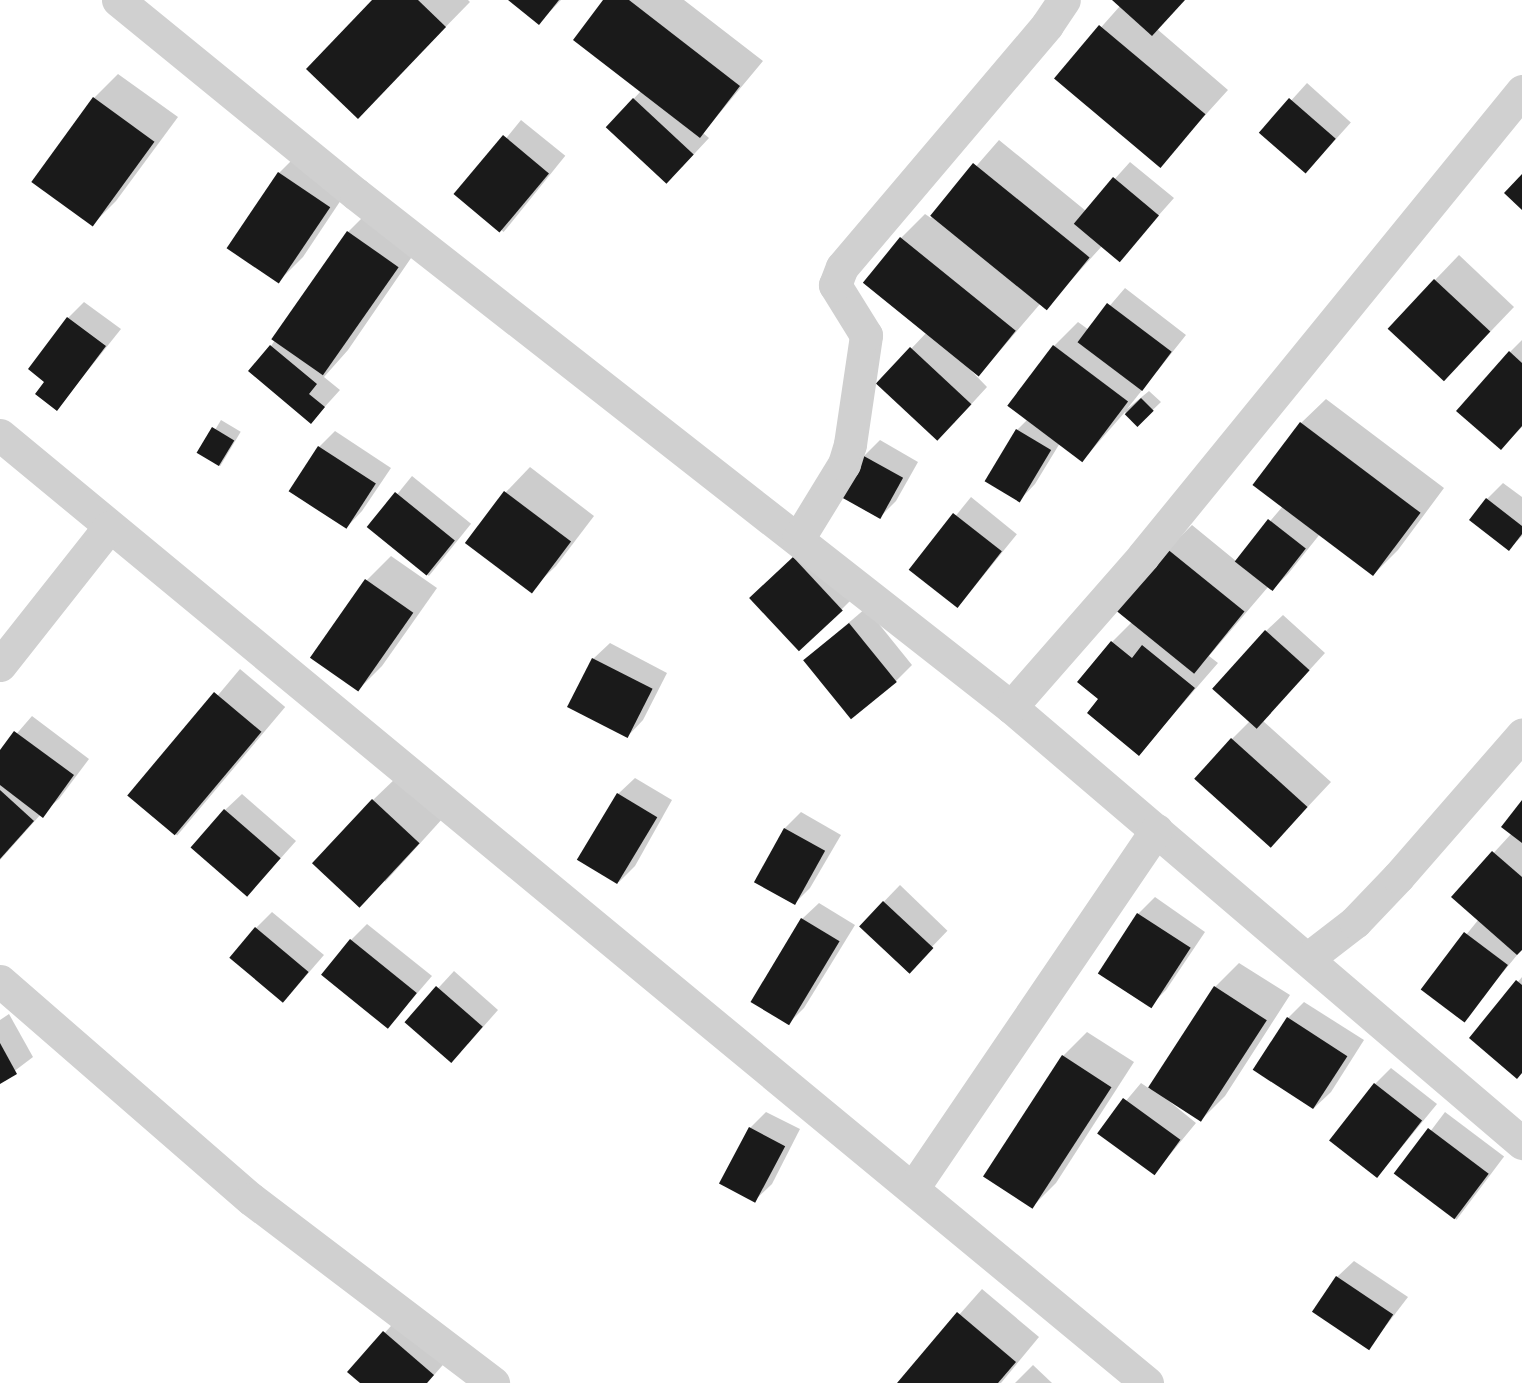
<!DOCTYPE html>
<html>
<head>
<meta charset="utf-8">
<style>
	body { margin:0 }
	#map { position:relative; width:1522px; height:1383px; overflow:hidden; background:#fff; font-family:"Fira Sans",sans-serif }
	div>[style] { position:absolute }
	.shadow>* { inset:0; background:#0003; transform-origin:0 0 }
	.building>* { inset:0; background:#1a1a1a; transform-origin:0 0 }
	.minor>* { height:33px; margin:-16.5px; padding:0 16.5px; transform-origin:16.5px; border-radius:16.5px; background:#d0d0d0 }
	span { translate:-50% -50%; white-space:nowrap; text-align:center; line-height:1.15; -webkit-text-stroke:6px #fff; paint-order:stroke }
</style>
</head>
<body>
<div id="map">
	<div class="shadow">
		<div style="clip-path:polygon(374px 0,468px 0,470px 2px,382px 92px)"></div>
		<div style="clip-path:polygon(510px 0,561px 0,539px 23px)"></div>
		<div style="clip-path:polygon(605px 0,684px 0,763px 61px,703px 133px,709px 138px,682px 167px,607px 127px,641px 91px)"></div>
		<div style="clip-path:polygon(1114px 0,1184px 0,1157px 29px,1228px 90px,1160px 165px,1057px 77px,1120px 6px)"></div>
		<div style="clip-path:polygon(118px 74px,178px 117px,116px 201px,92px 225px,94px 98px)"></div>
		<div style="left:1307px;top:83px;width:59px;height:68px;rotate:42deg"></div>
		<div style="left:521px;top:120px;width:57px;height:98px;rotate:39deg"></div>
		<div style="clip-path:polygon(999px 140px,1086px 211px,1130px 162px,1174px 198px,1119px 260px,1102px 246px,1045px 309px,1040px 304px,980px 374px,957px 356px,987px 387px,954px 423px,878px 384px,927px 332px,901px 238px,925px 214px,931px 218px)"></div>
		<div style="clip-path:polygon(303px 149px,353px 182px,303px 257px,279px 281px,279px 173px)"></div>
		<div style="clip-path:polygon(373px 207px,422px 242px,348px 350px,324px 377px,340px 390px,311px 422px,271px 346px,348px 232px)"></div>
		<div style="clip-path:polygon(1459px 255px,1514px 307px,1468px 355px,1389px 328px)"></div>
		<div style="clip-path:polygon(1125px 288px,1186px 335px,1127px 409px,1149px 391px,1161px 402px,1137px 425px,1125px 412px,1083px 460px,1060px 443px,1035px 484px,1019px 501px,1017px 430px,1028px 419px,1054px 346px,1078px 322px,1089px 330px)"></div>
		<div style="clip-path:polygon(84px 302px,121px 329px,57px 409px,47px 382px,68px 318px)"></div>
		<div style="clip-path:polygon(1522px 340px,1522px 427px,1501px 448px,1510px 352px)"></div>
		<div style="clip-path:polygon(1326px 399px,1444px 488px,1398px 550px,1374px 574px,1320px 534px,1288px 574px,1272px 590px,1268px 587px,1209px 656px,1218px 663px,1139px 754px,1100px 699px,1112px 642px,1133px 621px,1168px 549px,1192px 525px,1236px 561px,1283px 506px,1301px 423px)"></div>
		<div style="left:221px;top:420px;width:23px;height:40px;rotate:31deg"></div>
		<div style="clip-path:polygon(335px 431px,391px 468px,362px 511px,346px 528px,319px 447px)"></div>
		<div style="clip-path:polygon(880px 440px,918px 462px,896px 501px,880px 517px,864px 456px)"></div>
		<div style="clip-path:polygon(530px 467px,594px 516px,556px 566px,531px 590px,467px 543px,506px 492px)"></div>
		<div style="left:412px;top:476px;width:76px;height:67px;rotate:39deg"></div>
		<div style="clip-path:polygon(1503px 483px,1522px 497px,1522px 536px,1509px 549px,1487px 499px)"></div>
		<div style="left:971px;top:497px;width:59px;height:94px;rotate:39deg"></div>
		<div style="clip-path:polygon(810px 542px,858px 593px,842px 609px,751px 598px)"></div>
		<div style="clip-path:polygon(391px 556px,437px 588px,382px 666px,358px 690px,367px 580px)"></div>
		<div style="clip-path:polygon(866px 608px,912px 665px,896px 681px,805px 660px)"></div>
		<div style="clip-path:polygon(1283px 615px,1325px 653px,1263px 721px,1331px 782px,1271px 846px,1232px 739px,1250px 721px,1266px 631px)"></div>
		<div style="clip-path:polygon(610px 643px,667px 673px,643px 720px,627px 737px,593px 659px)"></div>
		<div style="left:240px;top:669px;width:59px;height:168px;rotate:40deg"></div>
		<div style="clip-path:polygon(32px 716px,89px 759px,59px 799px,41px 814px,0 860px,0 753px)"></div>
		<div style="clip-path:polygon(398px 776px,443px 818px,385px 882px,373px 800px)"></div>
		<div style="clip-path:polygon(635px 778px,672px 800px,635px 866px,619px 882px,580px 860px,618px 794px)"></div>
		<div style="clip-path:polygon(242px 794px,296px 841px,248px 895px,225px 810px)"></div>
		<div style="clip-path:polygon(1522px 803px,1522px 949px,1463px 1021px,1422px 989px,1479px 919px,1453px 897px,1512px 833px)"></div>
		<div style="clip-path:polygon(801px 812px,841px 835px,810px 888px,794px 904px,755px 882px,785px 828px)"></div>
		<div style="left:900px;top:885px;width:66px;height:57px;rotate:44deg"></div>
		<div style="clip-path:polygon(1155px 897px,1205px 932px,1166px 990px,1149px 1007px,1099px 973px,1138px 914px)"></div>
		<div style="clip-path:polygon(819px 903px,855px 925px,804px 1008px,788px 1024px,802px 919px)"></div>
		<div style="clip-path:polygon(272px 912px,324px 955px,285px 1000px,256px 928px)"></div>
		<div style="clip-path:polygon(367px 924px,432px 976px,389px 1026px,351px 940px)"></div>
		<div style="clip-path:polygon(1239px 963px,1290px 995px,1225px 1096px,1201px 1120px,1159px 1093px,1196px 1123px,1154px 1174px,1099px 1133px,1141px 1083px,1150px 1089px,1215px 987px)"></div>
		<div style="clip-path:polygon(454px 971px,498px 1010px,468px 1044px,407px 1022px)"></div>
		<div style="clip-path:polygon(1522px 977px,1522px 1072px,1471px 1038px)"></div>
		<div style="clip-path:polygon(1304px 1002px,1364px 1040px,1331px 1092px,1314px 1108px,1288px 1018px)"></div>
		<div style="clip-path:polygon(9px 1014px,33px 1057px,0 1082px,0 1020px)"></div>
		<div style="clip-path:polygon(1087px 1032px,1134px 1062px,1056px 1183px,1032px 1207px,1063px 1056px)"></div>
		<div style="clip-path:polygon(1391px 1068px,1437px 1104px,1378px 1176px,1375px 1084px)"></div>
		<div style="clip-path:polygon(766px 1112px,800px 1129px,772px 1184px,755px 1200px,750px 1128px)"></div>
		<div style="left:1445px;top:1112px;width:74px;height:79px;rotate:37deg"></div>
		<div style="clip-path:polygon(1354px 1261px,1408px 1297px,1369px 1348px,1337px 1277px)"></div>
		<div style="clip-path:polygon(982px 1289px,1039px 1337px,1001px 1383px,899px 1383px)"></div>
		<div style="clip-path:polygon(401px 1315px,449px 1358px,427px 1383px,362px 1383px,349px 1372px)"></div>
		<div style="clip-path:polygon(1033px 1365px,1052px 1383px,1015px 1383px)"></div>
	</div>
	<div class="building">
		<div style="clip-path:polygon(372px 0,418px 0,446px 27px,358px 119px,306px 69px)"></div>
		<div style="clip-path:polygon(508px 0,559px 0,539px 25px)"></div>
		<div style="clip-path:polygon(603px 0,629px 0,740px 86px,700px 138px,573px 40px)"></div>
		<div style="clip-path:polygon(1112px 0,1185px 0,1152px 36px)"></div>
		<div style="left:1099px;top:25px;width:139px;height:70px;rotate:40deg"></div>
		<div style="left:93px;top:97px;width:76px;height:105px;rotate:36deg"></div>
		<div style="left:633px;top:98px;width:83px;height:40px;rotate:43deg"></div>
		<div style="left:1289px;top:98px;width:62px;height:46px;rotate:41deg"></div>
		<div style="left:503px;top:135px;width:60px;height:77px;rotate:40deg"></div>
		<div style="left:973px;top:163px;width:150px;height:68px;rotate:39deg"></div>
		<div style="left:278px;top:172px;width:63px;height:92px;rotate:34deg"></div>
		<div style="clip-path:polygon(1522px 174px,1522px 210px,1504px 193px)"></div>
		<div style="left:1113px;top:177px;width:60px;height:61px;rotate:40deg"></div>
		<div style="left:347px;top:231px;width:63px;height:132px;rotate:35deg"></div>
		<div style="left:900px;top:237px;width:149px;height:59px;rotate:39deg"></div>
		<div style="left:1434px;top:279px;width:77px;height:68px;rotate:43deg"></div>
		<div style="left:1107px;top:303px;width:81px;height:49px;rotate:37deg"></div>
		<div style="clip-path:polygon(67px 317px,106px 346px,57px 411px,35px 394px,44px 382px,28px 369px)"></div>
		<div style="clip-path:polygon(270px 345px,317px 384px,309px 394px,325px 407px,311px 424px,248px 371px)"></div>
		<div style="left:1053px;top:345px;width:94px;height:76px;rotate:37deg"></div>
		<div style="left:910px;top:347px;width:84px;height:50px;rotate:43deg"></div>
		<div style="clip-path:polygon(1509px 351px,1522px 363px,1522px 426px,1501px 450px,1456px 411px)"></div>
		<div style="left:1141px;top:398px;width:18px;height:23px;rotate:45deg"></div>
		<div style="left:1300px;top:422px;width:151px;height:79px;rotate:37deg"></div>
		<div style="left:212px;top:427px;width:26px;height:30px;rotate:31deg"></div>
		<div style="left:1016px;top:429px;width:41px;height:61px;rotate:31deg"></div>
		<div style="left:318px;top:446px;width:69px;height:54px;rotate:33deg"></div>
		<div style="left:862px;top:455px;width:47px;height:47px;rotate:29deg"></div>
		<div style="left:504px;top:491px;width:84px;height:65px;rotate:37deg"></div>
		<div style="left:395px;top:492px;width:77px;height:45px;rotate:39deg"></div>
		<div style="clip-path:polygon(1486px 498px,1522px 526px,1522px 534px,1509px 551px,1469px 520px)"></div>
		<div style="left:953px;top:513px;width:62px;height:72px;rotate:38deg"></div>
		<div style="left:1268px;top:519px;width:48px;height:54px;rotate:38deg"></div>
		<div style="left:1166px;top:548px;width:101px;height:80px;rotate:39deg"></div>
		<div style="left:793px;top:557px;width:73px;height:60px;rotate:47deg"></div>
		<div style="left:365px;top:579px;width:59px;height:96px;rotate:35deg"></div>
		<div style="left:849px;top:623px;width:76px;height:59px;rotate:51deg"></div>
		<div style="left:1265px;top:630px;width:60px;height:79px;rotate:42deg"></div>
		<div style="clip-path:polygon(1111px 641px,1132px 658px,1142px 645px,1195px 688px,1139px 756px,1087px 713px,1098px 699px,1077px 682px)"></div>
		<div style="left:592px;top:658px;width:68px;height:55px;rotate:27deg"></div>
		<div style="left:214px;top:692px;width:62px;height:135px;rotate:40deg"></div>
		<div style="clip-path:polygon(14px 731px,74px 775px,43px 818px,0 785px,0 750px)"></div>
		<div style="left:1231px;top:738px;width:103px;height:55px;rotate:42deg"></div>
		<div style="clip-path:polygon(0 790px,34px 821px,0 859px)"></div>
		<div style="left:617px;top:793px;width:47px;height:78px;rotate:31deg"></div>
		<div style="left:372px;top:799px;width:65px;height:88px;rotate:43deg"></div>
		<div style="clip-path:polygon(1522px 800px,1522px 843px,1501px 827px)"></div>
		<div style="left:224px;top:809px;width:75px;height:51px;rotate:41deg"></div>
		<div style="left:784px;top:828px;width:47px;height:62px;rotate:29deg"></div>
		<div style="clip-path:polygon(1492px 851px,1522px 877px,1522px 950px,1517px 955px,1451px 897px)"></div>
		<div style="left:883px;top:901px;width:69px;height:35px;rotate:43deg"></div>
		<div style="left:1137px;top:913px;width:64px;height:72px;rotate:33deg"></div>
		<div style="left:801px;top:918px;width:45px;height:98px;rotate:31deg"></div>
		<div style="left:255px;top:927px;width:70px;height:40px;rotate:40deg"></div>
		<div style="left:1464px;top:932px;width:55px;height:72px;rotate:37deg"></div>
		<div style="left:350px;top:939px;width:86px;height:46px;rotate:39deg"></div>
		<div style="clip-path:polygon(1516px 980px,1522px 985px,1522px 1073px,1517px 1079px,1469px 1038px)"></div>
		<div style="left:436px;top:986px;width:62px;height:48px;rotate:41deg"></div>
		<div style="left:1214px;top:986px;width:63px;height:121px;rotate:33deg"></div>
		<div style="left:1287px;top:1017px;width:72px;height:63px;rotate:33deg"></div>
		<div style="clip-path:polygon(0 1043px,17px 1074px,0 1084px)"></div>
		<div style="left:1062px;top:1055px;width:59px;height:145px;rotate:33deg"></div>
		<div style="left:1374px;top:1083px;width:61px;height:73px;rotate:38deg"></div>
		<div style="left:1123px;top:1098px;width:71px;height:44px;rotate:36deg"></div>
		<div style="left:749px;top:1127px;width:41px;height:64px;rotate:28deg"></div>
		<div style="left:1428px;top:1128px;width:76px;height:57px;rotate:37deg"></div>
		<div style="left:1336px;top:1276px;width:69px;height:43px;rotate:34deg"></div>
		<div style="clip-path:polygon(957px 1312px,1016px 1362px,998px 1383px,897px 1383px)"></div>
		<div style="clip-path:polygon(383px 1331px,434px 1375px,427px 1383px,360px 1383px,347px 1372px)"></div>
	</div>
	<div class="minor">
		<div style="left:118px;top:0;width:307px;rotate:39.2deg"></div>
		<div style="left:356px;top:194px;width:832px;rotate:38.07deg"></div>
		<div style="left:1011px;top:707px;width:672px;rotate:40.47deg"></div>
		<div style="left:0;top:435px;width:1488px;rotate:39.57deg"></div>
		<div style="left:798px;top:539px;width:88px;rotate:-58.5deg"></div>
		<div style="left:844px;top:464px;width:21px;rotate:-73deg"></div>
		<div style="left:850px;top:444px;width:110px;rotate:-81.6deg"></div>
		<div style="left:866px;top:335px;width:59px;rotate:-121.8deg"></div>
		<div style="left:835px;top:285px;width:19px;rotate:-69deg"></div>
		<div style="left:842px;top:267px;width:317px;rotate:-49.7deg"></div>
		<div style="left:1047px;top:25px;width:30px;rotate:-56deg"></div>
		<div style="left:0;top:665px;width:176px;rotate:-51.7deg"></div>
		<div style="left:1011px;top:707px;width:201px;rotate:-48.8deg"></div>
		<div style="left:1143px;top:556px;width:600px;rotate:-50.82deg"></div>
		<div style="left:1307px;top:959px;width:61px;rotate:-37.6deg"></div>
		<div style="left:1355px;top:922px;width:62px;rotate:-46.3deg"></div>
		<div style="left:1398px;top:877px;width:189px;rotate:-48.9deg"></div>
		<div style="left:0;top:981px;width:332px;rotate:41deg"></div>
		<div style="left:251px;top:1199px;width:304px;rotate:37.2deg"></div>
		<div style="left:913px;top:1188px;width:433px;rotate:-55.8deg"></div>
	</div>
</div>
</body>
</html>
